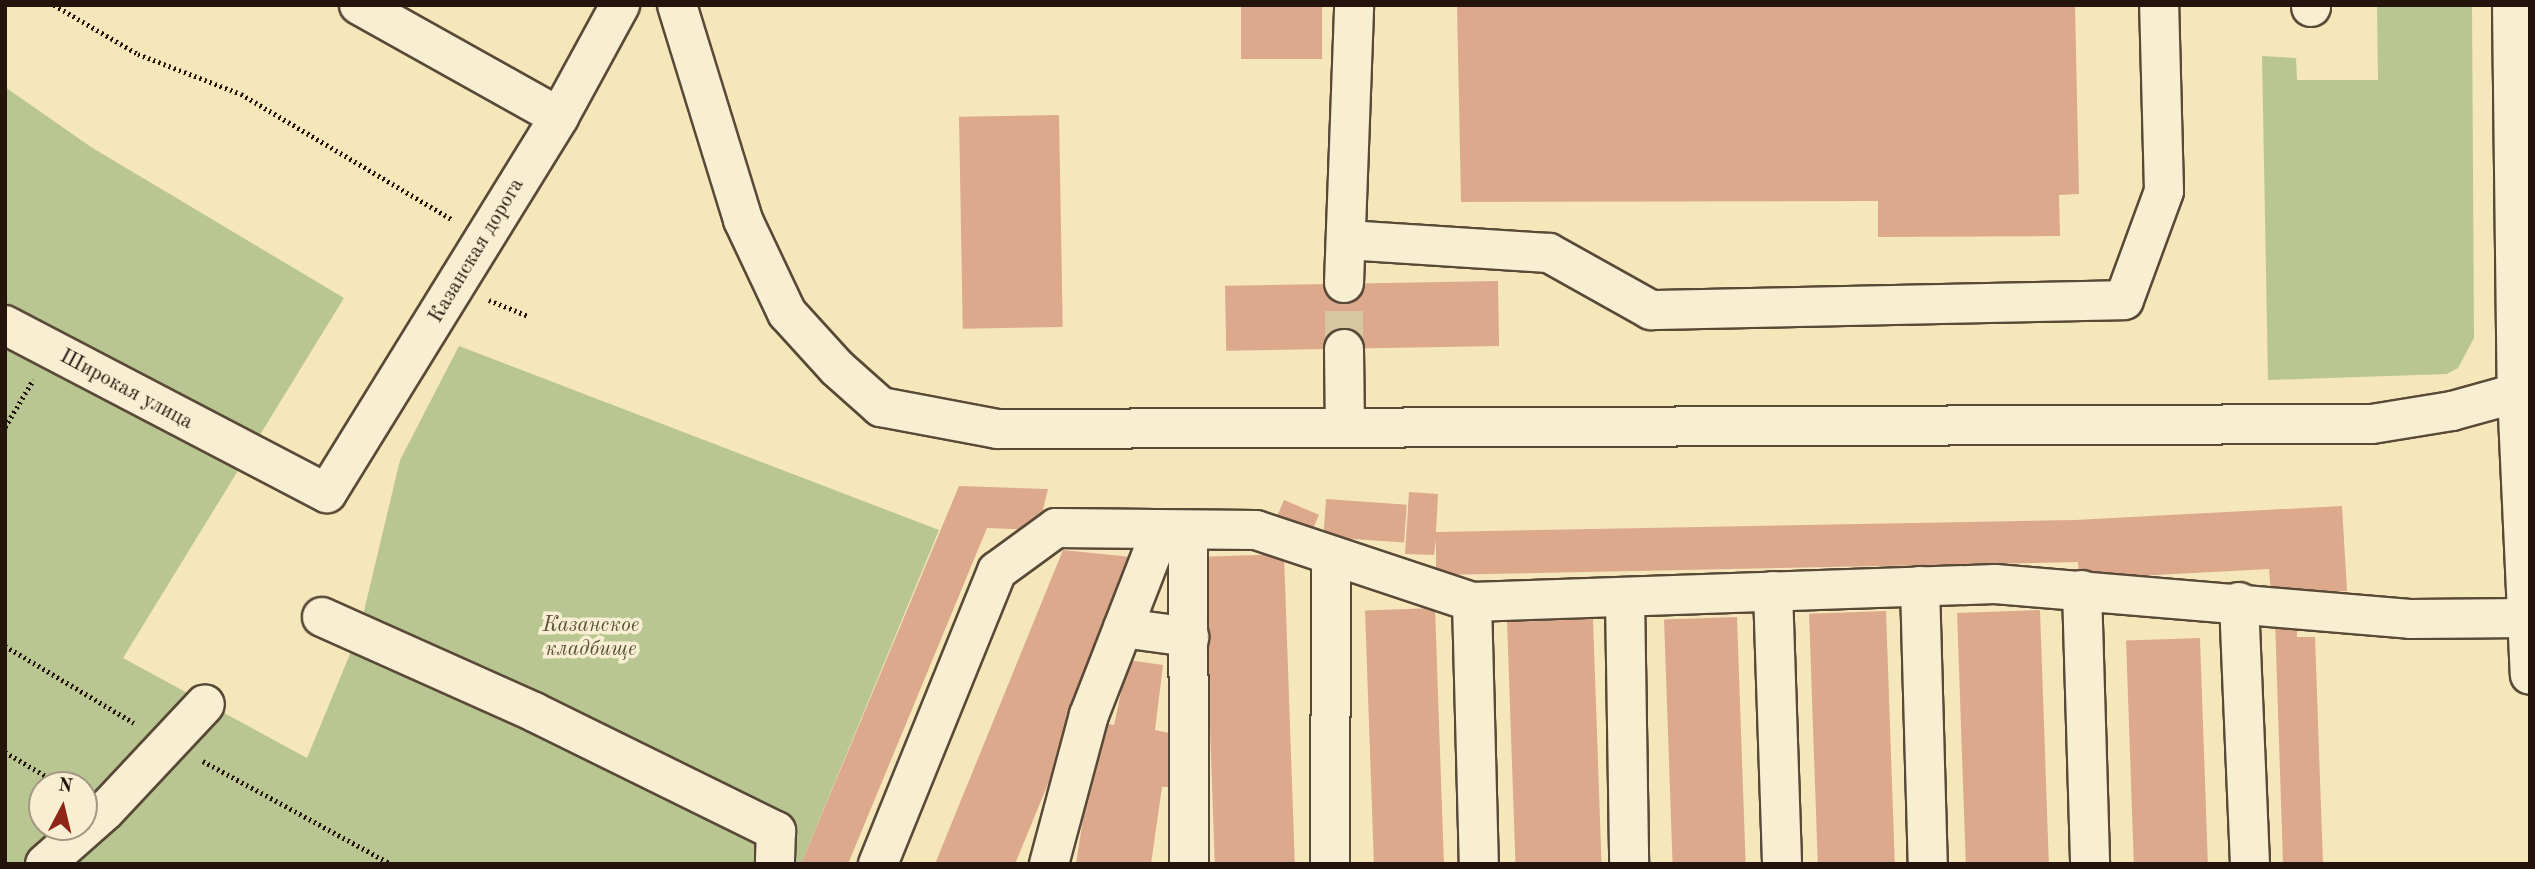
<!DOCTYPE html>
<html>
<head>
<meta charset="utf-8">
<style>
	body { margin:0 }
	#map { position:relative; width:2535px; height:869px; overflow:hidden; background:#f5e7ba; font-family:"Old Standard TT",serif }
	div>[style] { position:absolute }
	.green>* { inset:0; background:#b9c692 }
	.building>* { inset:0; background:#dca98d; transform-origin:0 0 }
	.minor-tunnel>* { height:38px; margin-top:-19px; transform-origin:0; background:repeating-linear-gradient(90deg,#d6c7a0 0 38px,transparent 0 57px) }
	.path>* { height:4.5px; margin-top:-2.25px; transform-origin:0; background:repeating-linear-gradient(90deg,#25140b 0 2px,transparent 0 5.5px) }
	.roads { filter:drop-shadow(2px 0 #594937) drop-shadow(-2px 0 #594937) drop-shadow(0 2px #594937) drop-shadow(0 -2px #594937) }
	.minor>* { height:38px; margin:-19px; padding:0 19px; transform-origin:19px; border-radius:19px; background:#f8efd2 }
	span { translate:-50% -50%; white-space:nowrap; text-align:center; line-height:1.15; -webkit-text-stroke:7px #f8efd2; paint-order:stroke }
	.street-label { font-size:21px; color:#25140b }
	.park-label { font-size:21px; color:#59523a; font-style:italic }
	.frame { position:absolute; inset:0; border:7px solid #25140b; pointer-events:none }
	.north { position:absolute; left:28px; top:771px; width:70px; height:70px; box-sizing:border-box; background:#f8efd2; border:2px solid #a49782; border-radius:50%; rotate:7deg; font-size:19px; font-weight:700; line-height:28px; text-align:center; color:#25140b }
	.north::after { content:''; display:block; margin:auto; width:24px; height:32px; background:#8f2418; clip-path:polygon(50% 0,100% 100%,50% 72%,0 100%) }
</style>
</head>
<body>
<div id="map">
	<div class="green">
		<div style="clip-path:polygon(2377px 5px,2472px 5px,2474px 338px,2458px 368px,2447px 374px,2268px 380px,2262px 56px,2296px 58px,2297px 80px,2378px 80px)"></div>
		<div style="clip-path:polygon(evenodd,5px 87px,91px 147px,344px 298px,123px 658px,307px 758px,359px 632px,400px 460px,459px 346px,939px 530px,801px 864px,5px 864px,5px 87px,42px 785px,84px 785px,84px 827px,42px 827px,42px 785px)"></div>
	</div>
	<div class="building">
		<div style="left:1241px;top:5px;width:81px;height:54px"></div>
		<div style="clip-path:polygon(1457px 5px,2075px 5px,2079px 194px,2059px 195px,2060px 236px,1878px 237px,1878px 201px,1461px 202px)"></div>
		<div style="left:1059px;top:115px;width:212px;height:100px;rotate:89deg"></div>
		<div style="left:1498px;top:281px;width:65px;height:273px;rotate:89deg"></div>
		<div style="clip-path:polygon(959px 486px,1048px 489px,1038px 530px,987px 528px,848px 864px,801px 864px)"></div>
		<div style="clip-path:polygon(1409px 492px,1438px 494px,1436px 532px,2075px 520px,2342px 506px,2347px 591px,2271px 595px,2269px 569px,2079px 579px,2078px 562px,1436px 575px,1436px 539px,1434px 555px,1405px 554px)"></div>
		<div style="left:1326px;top:499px;width:81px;height:38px;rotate:4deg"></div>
		<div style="left:1284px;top:500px;width:38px;height:22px;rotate:23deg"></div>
		<div style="clip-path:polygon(1063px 550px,1141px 558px,1015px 864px,935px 864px)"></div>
		<div style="left:1284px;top:554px;width:310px;height:80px;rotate:88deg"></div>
		<div style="left:1435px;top:608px;width:256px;height:70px;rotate:88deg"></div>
		<div style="left:2040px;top:610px;width:254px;height:83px;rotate:88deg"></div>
		<div style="left:1886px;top:611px;width:253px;height:77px;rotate:88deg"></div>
		<div style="left:1737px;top:617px;width:247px;height:73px;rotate:88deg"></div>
		<div style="clip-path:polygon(2297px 618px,2297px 637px,2315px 637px,2323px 864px,2283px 864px,2275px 619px)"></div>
		<div style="left:1593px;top:619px;width:245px;height:86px;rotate:88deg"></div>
		<div style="left:2200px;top:638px;width:226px;height:74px;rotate:88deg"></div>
		<div style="clip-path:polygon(1128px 660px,1163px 665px,1155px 730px,1174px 734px,1176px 787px,1162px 787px,1151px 864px,1076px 864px,1098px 722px,1114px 725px)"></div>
	</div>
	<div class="minor-tunnel">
		<div style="left:1344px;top:349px;width:66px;rotate:-90deg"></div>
	</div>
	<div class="path">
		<div style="left:54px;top:5px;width:97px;rotate:30.3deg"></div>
		<div style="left:138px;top:54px;width:110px;rotate:21.2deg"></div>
		<div style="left:241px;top:94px;width:247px;rotate:30.7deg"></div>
		<div style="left:489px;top:300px;width:42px;rotate:22.3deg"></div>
		<div style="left:5px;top:427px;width:55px;rotate:-59.2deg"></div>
		<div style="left:5px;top:646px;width:150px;rotate:30.8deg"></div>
		<div style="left:5px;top:752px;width:65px;rotate:30.5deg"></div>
		<div style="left:203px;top:761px;width:214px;rotate:28.7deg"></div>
	</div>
	<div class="roads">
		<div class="minor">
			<div style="left:359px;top:5px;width:229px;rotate:29.2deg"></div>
			<div style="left:677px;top:5px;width:225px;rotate:72.9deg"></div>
			<div style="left:743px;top:220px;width:103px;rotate:64.7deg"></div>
			<div style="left:787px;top:313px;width:74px;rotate:47.7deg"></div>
			<div style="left:837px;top:368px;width:59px;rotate:41.6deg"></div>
			<div style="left:881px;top:407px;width:118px;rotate:10.7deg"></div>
			<div style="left:997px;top:429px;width:1375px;rotate:-0.21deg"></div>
			<div style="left:2372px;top:424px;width:81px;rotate:-9.2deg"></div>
			<div style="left:2452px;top:411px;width:67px;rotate:-15.5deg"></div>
			<div style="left:2311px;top:5px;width:2px;rotate:90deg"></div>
			<div style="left:2512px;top:5px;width:388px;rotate:89.3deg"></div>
			<div style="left:2517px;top:393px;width:282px;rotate:87.4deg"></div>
			<div style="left:1346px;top:240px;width:203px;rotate:3.7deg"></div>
			<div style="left:1549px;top:253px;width:117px;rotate:29.2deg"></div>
			<div style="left:1651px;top:310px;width:473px;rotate:-1.2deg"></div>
			<div style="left:2124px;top:300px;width:116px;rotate:-69.8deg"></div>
			<div style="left:2164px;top:191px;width:186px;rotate:-91.5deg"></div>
			<div style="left:1344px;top:283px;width:278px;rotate:-87.9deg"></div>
			<div style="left:5px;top:325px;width:363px;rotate:27.6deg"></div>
			<div style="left:327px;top:493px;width:442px;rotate:-58.3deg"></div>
			<div style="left:559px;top:117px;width:128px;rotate:-61.4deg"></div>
			<div style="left:1344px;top:349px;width:77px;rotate:89.3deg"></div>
			<div style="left:1188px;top:530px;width:334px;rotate:89.8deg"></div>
			<div style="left:1920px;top:586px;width:278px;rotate:88.4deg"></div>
			<div style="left:2082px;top:590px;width:274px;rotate:88.3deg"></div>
			<div style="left:1773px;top:591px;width:273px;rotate:88.1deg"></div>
			<div style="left:1625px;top:597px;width:267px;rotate:89.1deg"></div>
			<div style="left:1472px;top:602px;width:262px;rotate:88.5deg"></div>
			<div style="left:2239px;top:602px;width:262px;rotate:87.6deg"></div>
			<div style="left:322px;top:617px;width:232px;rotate:24.1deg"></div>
			<div style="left:534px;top:712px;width:270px;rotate:26.2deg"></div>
			<div style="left:776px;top:831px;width:33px;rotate:92deg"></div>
			<div style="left:1123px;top:628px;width:67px;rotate:7.8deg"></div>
			<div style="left:45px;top:864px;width:80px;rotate:-41.5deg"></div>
			<div style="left:105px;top:811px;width:146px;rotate:-46.9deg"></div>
			<div style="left:878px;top:864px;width:316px;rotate:-67.9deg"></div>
			<div style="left:997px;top:571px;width:73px;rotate:-36.1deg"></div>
			<div style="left:1056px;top:528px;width:200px;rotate:0.6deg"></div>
			<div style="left:1256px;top:530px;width:228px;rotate:18.4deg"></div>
			<div style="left:1472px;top:602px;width:523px;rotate:-1.97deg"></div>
			<div style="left:1995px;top:584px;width:416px;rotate:4.8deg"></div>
			<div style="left:2410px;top:619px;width:118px;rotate:-0.5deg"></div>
			<div style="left:1049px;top:864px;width:154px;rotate:-75deg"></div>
			<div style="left:1089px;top:715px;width:199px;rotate:-68.7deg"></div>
			<div style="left:1330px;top:864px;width:308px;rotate:-89.8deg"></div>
		</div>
	</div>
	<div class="street-label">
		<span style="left:477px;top:251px;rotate:-59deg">Казанская дорога</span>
		<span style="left:126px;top:390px;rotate:28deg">Широкая улица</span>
	</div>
	<div class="park-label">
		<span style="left:591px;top:638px">Казанское<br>кладбище</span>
	</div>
	<div class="frame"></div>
	<div class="north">N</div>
</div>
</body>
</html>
